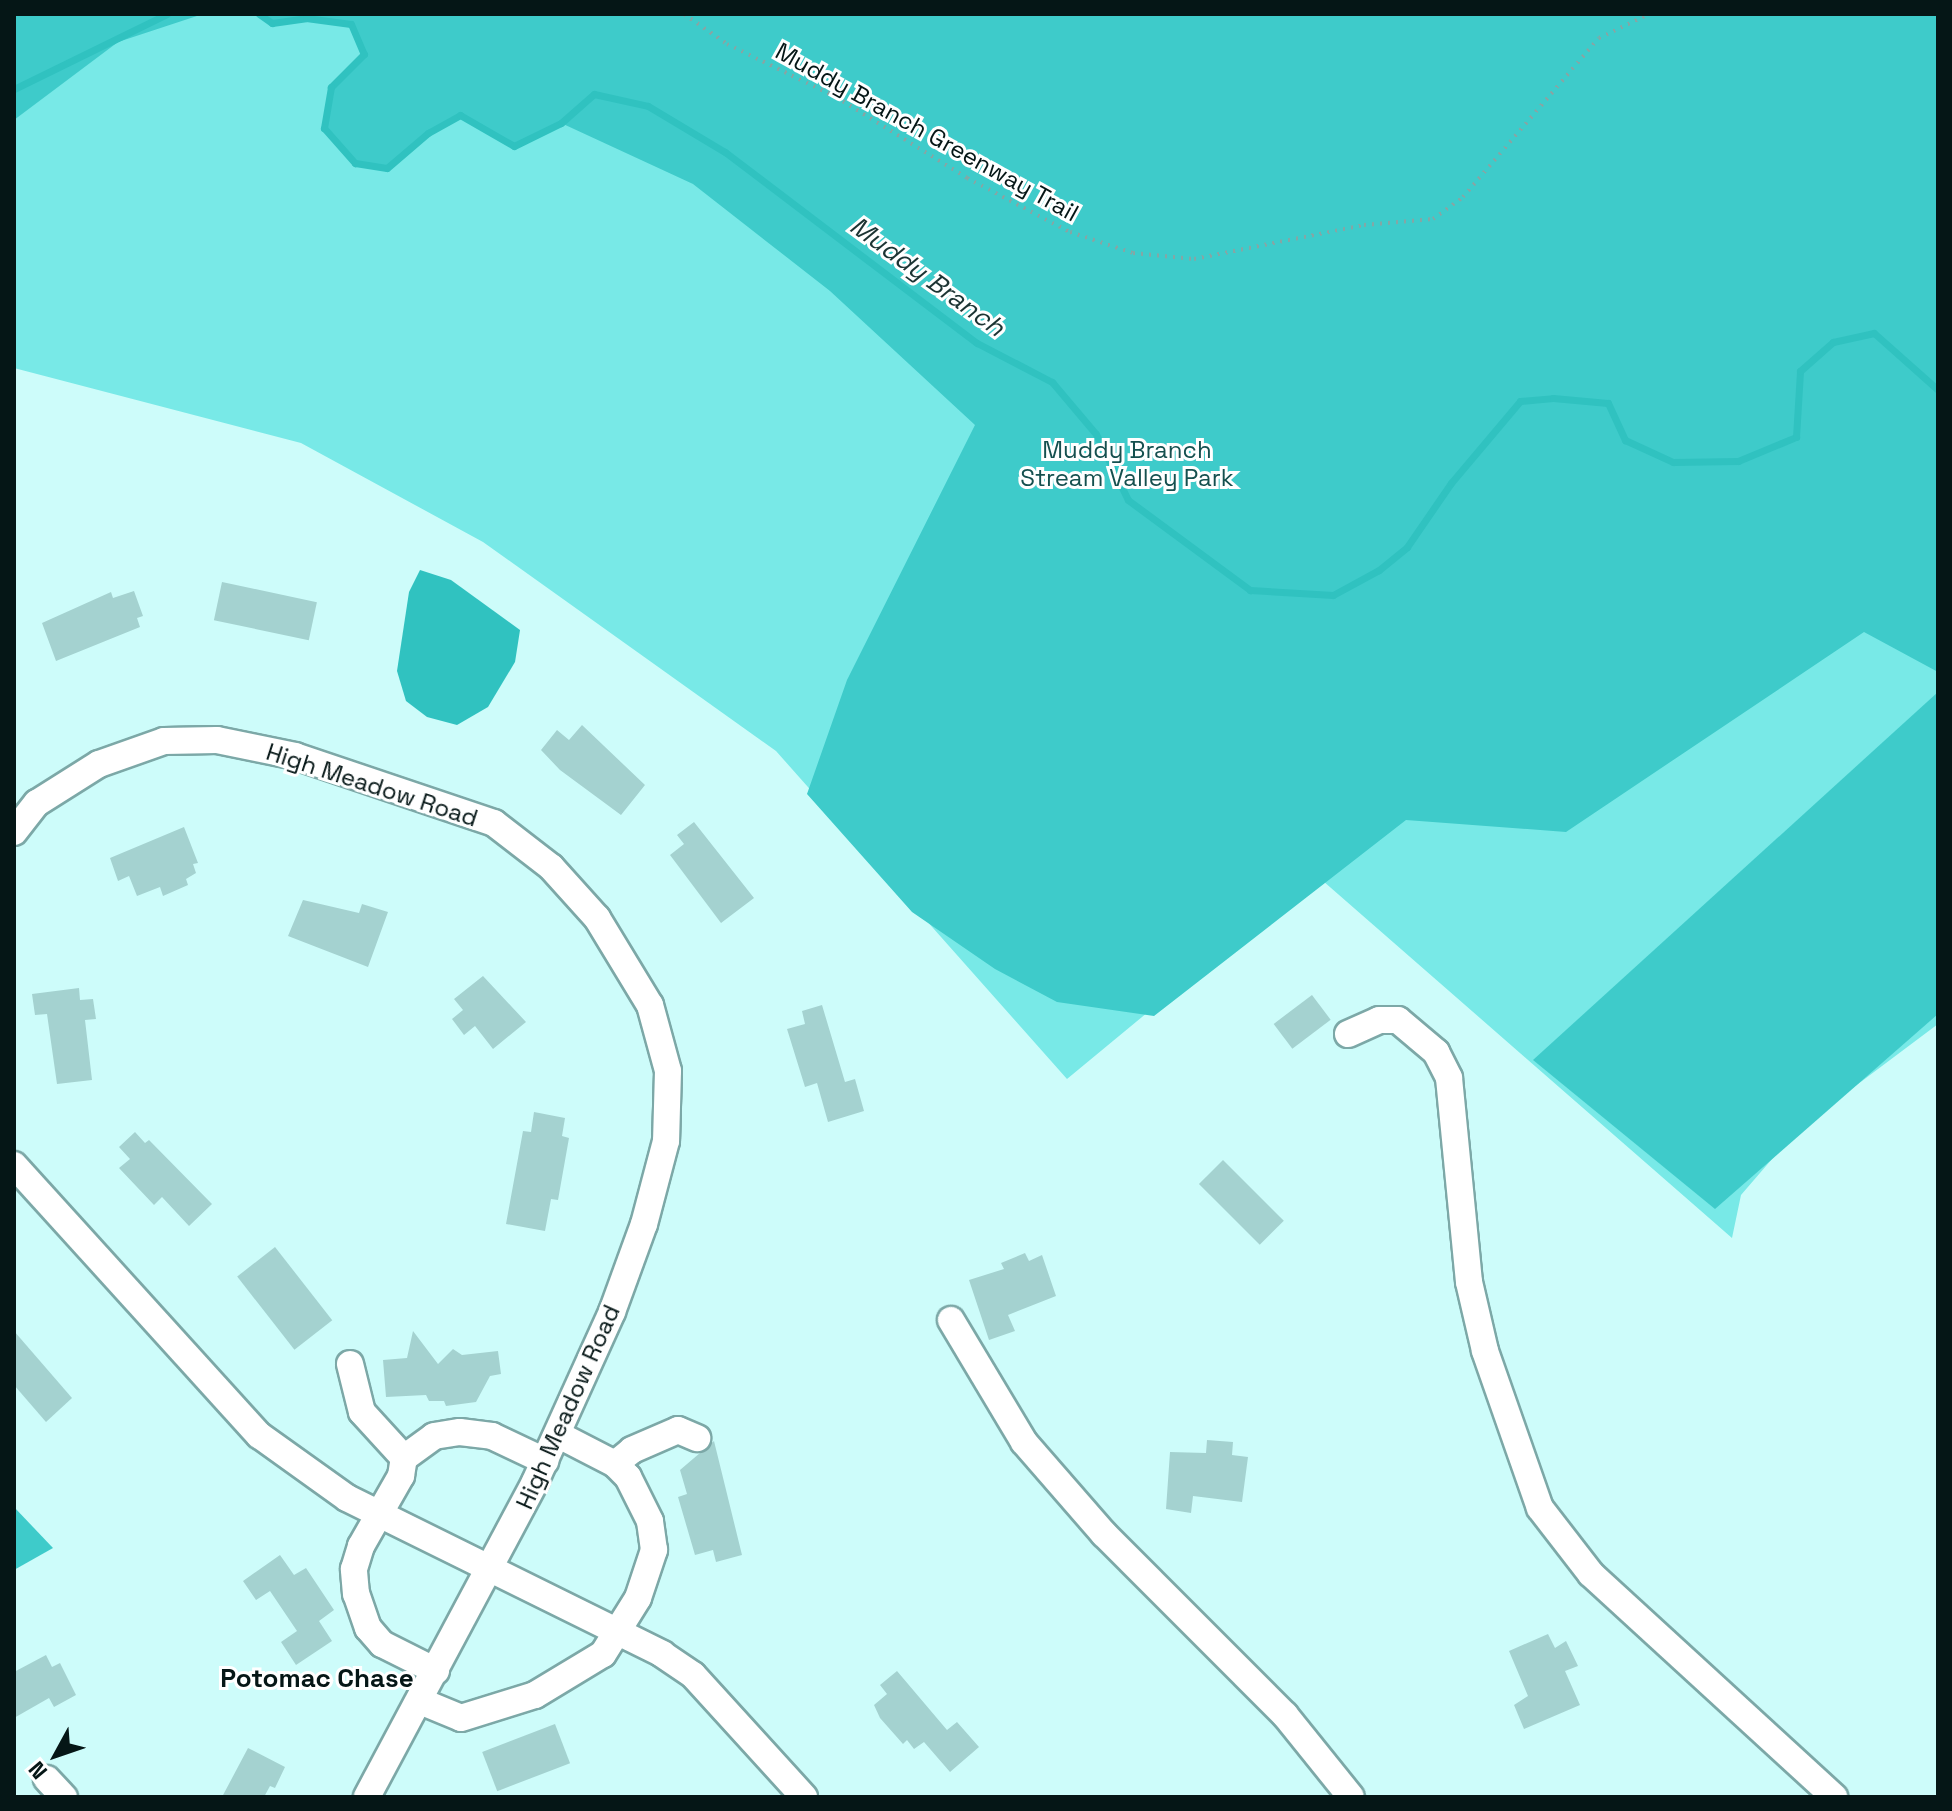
<!DOCTYPE html>
<html>
<head>
<meta charset="utf-8">
<style>
	body { margin:0 }
	#map { position:relative; width:1952px; height:1811px; overflow:hidden; background:#cdfcfa; font-family:"Space Grotesk",sans-serif }
	div>[style] { position:absolute }
	.green>* { inset:0; background:#78e9e7 }
	.forest>* { inset:0; background:#3ecbca }
	.water>* { inset:0; background:#30c2c0 }
	.stream>* { height:7px; margin:-3.5px; padding:0 3.5px; transform-origin:3.5px; border-radius:3.5px; background:#30c2c0 }
	.building>* { inset:0; background:#a4d2d0; transform-origin:0 0 }
	.path>* { height:4px; margin-top:-2px; transform-origin:0; background:repeating-linear-gradient(90deg,#83a7a6 0 2px,transparent 0 8px) }
	.roads { filter:drop-shadow(2px 0 #7ca8a7) drop-shadow(-2px 0 #7ca8a7) drop-shadow(0 2px #7ca8a7) drop-shadow(0 -2px #7ca8a7) }
	.minor>* { height:26px; margin:-13px; padding:0 13px; transform-origin:13px; border-radius:13px; background:#fff }
	span { translate:-50% -50%; white-space:nowrap; text-align:center; line-height:1.15; -webkit-text-stroke:6px #fff; paint-order:stroke }
	.street-label { font-size:24px; color:#051616 }
	.park-label { font-size:24px; color:#15504f }
	.water-label { font-size:26px; color:#1c3433; font-style:italic }
	.neighbourhood-label { font-size:26px; color:#051616; font-weight:700 }
	.frame { position:absolute; inset:0; border:16px solid #051616; pointer-events:none }
	.north { position:absolute; left:16px; top:1715px; width:80px; height:80px; -webkit-text-stroke:6px #fff; paint-order:stroke; rotate:230deg; font-size:22px; font-weight:700; line-height:32px; text-align:center; color:#051616 }
	.north::after { content:''; display:block; margin:auto; width:28px; height:36px; background:#051616; clip-path:polygon(50% 0,100% 100%,50% 72%,0 100%) }
</style>
</head>
<body>
<div id="map">
	<div class="green">
		<div style="clip-path:polygon(14px 14px,1938px 14px,1938px 1024px,1798px 1129px,1741px 1195px,1732px 1238px,1315px 874px,1067px 1079px,776px 751px,483px 542px,301px 443px,14px 368px)"></div>
	</div>
	<div class="forest">
		<div style="clip-path:polygon(14px 14px,203px 14px,118px 42px,14px 120px)"></div>
		<div style="clip-path:polygon(259px 14px,1938px 14px,1938px 672px,1864px 632px,1566px 832px,1406px 820px,1154px 1016px,1057px 1002px,995px 969px,912px 912px,807px 794px,847px 680px,975px 425px,830px 291px,693px 184px,561px 123px,514px 146px,460px 115px,428px 133px,387px 168px,355px 163px,324px 128px,331px 87px,364px 54px,351px 24px,306px 18px,272px 23px)"></div>
		<div style="clip-path:polygon(1938px 692px,1938px 1014px,1715px 1209px,1533px 1060px)"></div>
		<div style="clip-path:polygon(14px 1507px,53px 1548px,14px 1570px)"></div>
	</div>
	<div class="water">
		<div style="clip-path:polygon(420px 570px,451px 580px,520px 630px,515px 662px,488px 707px,457px 725px,427px 717px,406px 701px,397px 671px,409px 592px)"></div>
	</div>
	<div class="stream">
		<div style="left:259px;top:14px;width:16px;rotate:35deg"></div>
		<div style="left:272px;top:23px;width:34px;rotate:-8deg"></div>
		<div style="left:306px;top:18px;width:45px;rotate:7.6deg"></div>
		<div style="left:351px;top:24px;width:33px;rotate:67deg"></div>
		<div style="left:364px;top:54px;width:47px;rotate:135deg"></div>
		<div style="left:331px;top:87px;width:42px;rotate:99.7deg"></div>
		<div style="left:324px;top:128px;width:47px;rotate:48.5deg"></div>
		<div style="left:355px;top:163px;width:32px;rotate:9deg"></div>
		<div style="left:387px;top:168px;width:54px;rotate:-40.5deg"></div>
		<div style="left:428px;top:133px;width:37px;rotate:-29deg"></div>
		<div style="left:460px;top:115px;width:62px;rotate:29.9deg"></div>
		<div style="left:514px;top:146px;width:52px;rotate:-26.1deg"></div>
		<div style="left:561px;top:123px;width:44px;rotate:-41.3deg"></div>
		<div style="left:594px;top:94px;width:55px;rotate:12.5deg"></div>
		<div style="left:648px;top:106px;width:90px;rotate:30.9deg"></div>
		<div style="left:725px;top:152px;width:316px;rotate:37.2deg"></div>
		<div style="left:977px;top:343px;width:85px;rotate:27.5deg"></div>
		<div style="left:1052px;top:382px;width:68px;rotate:49.8deg"></div>
		<div style="left:1096px;top:434px;width:73px;rotate:64.1deg"></div>
		<div style="left:1128px;top:500px;width:152px;rotate:36.4deg"></div>
		<div style="left:1250px;top:590px;width:83px;rotate:3.4deg"></div>
		<div style="left:1333px;top:595px;width:52px;rotate:-28.5deg"></div>
		<div style="left:1379px;top:570px;width:36px;rotate:-39deg"></div>
		<div style="left:1407px;top:547px;width:78px;rotate:-55.5deg"></div>
		<div style="left:1451px;top:483px;width:107px;rotate:-49.9deg"></div>
		<div style="left:1520px;top:401px;width:33px;rotate:-5deg"></div>
		<div style="left:1553px;top:398px;width:55px;rotate:5.2deg"></div>
		<div style="left:1608px;top:403px;width:41px;rotate:65.3deg"></div>
		<div style="left:1625px;top:440px;width:53px;rotate:24.6deg"></div>
		<div style="left:1673px;top:462px;width:65px;rotate:-0.9deg"></div>
		<div style="left:1738px;top:461px;width:63px;rotate:-22.5deg"></div>
		<div style="left:1796px;top:437px;width:66px;rotate:-86.5deg"></div>
		<div style="left:1800px;top:371px;width:44px;rotate:-41.3deg"></div>
		<div style="left:1833px;top:342px;width:42px;rotate:-12.4deg"></div>
		<div style="left:1874px;top:333px;width:86px;rotate:41.7deg"></div>
		<div style="left:14px;top:89px;width:170px;rotate:-26.1deg"></div>
	</div>
	<div class="building">
		<div style="left:222px;top:582px;width:97px;height:39px;rotate:12deg"></div>
		<div style="clip-path:polygon(134px 591px,143px 616px,137px 618px,140px 627px,56px 661px,42px 623px,111px 592px,113px 598px)"></div>
		<div style="clip-path:polygon(582px 725px,645px 785px,621px 815px,560px 770px,541px 750px,557px 730px,569px 740px)"></div>
		<div style="clip-path:polygon(694px 822px,754px 898px,721px 923px,670px 855px,684px 844px,677px 835px)"></div>
		<div style="clip-path:polygon(184px 827px,198px 863px,193px 864px,196px 873px,186px 879px,188px 885px,163px 896px,160px 887px,137px 896px,129px 876px,118px 881px,110px 858px)"></div>
		<div style="clip-path:polygon(303px 900px,359px 913px,362px 904px,388px 912px,368px 967px,288px 936px)"></div>
		<div style="clip-path:polygon(483px 976px,526px 1022px,493px 1049px,475px 1026px,464px 1035px,452px 1019px,463px 1010px,454px 999px)"></div>
		<div style="clip-path:polygon(79px 988px,80px 1000px,93px 999px,96px 1019px,85px 1020px,92px 1080px,57px 1084px,47px 1014px,35px 1015px,32px 994px)"></div>
		<div style="left:1312px;top:995px;width:31px;height:48px;rotate:53deg"></div>
		<div style="clip-path:polygon(822px 1005px,845px 1082px,855px 1079px,864px 1111px,828px 1122px,817px 1083px,805px 1087px,787px 1029px,805px 1024px,802px 1011px)"></div>
		<div style="clip-path:polygon(534px 1112px,565px 1118px,562px 1136px,569px 1138px,558px 1200px,551px 1199px,545px 1231px,506px 1224px,523px 1131px,531px 1132px)"></div>
		<div style="clip-path:polygon(135px 1132px,145px 1143px,149px 1140px,212px 1204px,189px 1226px,162px 1197px,154px 1205px,119px 1168px,130px 1159px,119px 1147px)"></div>
		<div style="left:1223px;top:1160px;width:86px;height:34px;rotate:45deg"></div>
		<div style="left:275px;top:1247px;width:93px;height:48px;rotate:52deg"></div>
		<div style="clip-path:polygon(1025px 1253px,1029px 1261px,1042px 1255px,1056px 1296px,1008px 1315px,1015px 1331px,989px 1340px,969px 1280px,1004px 1269px,1001px 1263px)"></div>
		<div style="clip-path:polygon(14px 1331px,72px 1398px,46px 1422px,14px 1385px)"></div>
		<div style="clip-path:polygon(413px 1331px,438px 1364px,453px 1349px,462px 1355px,498px 1351px,501px 1374px,490px 1376px,476px 1402px,446px 1406px,444px 1401px,429px 1401px,426px 1395px,386px 1397px,383px 1360px,407px 1358px)"></div>
		<div style="clip-path:polygon(1207px 1440px,1233px 1442px,1232px 1455px,1248px 1457px,1242px 1502px,1193px 1496px,1191px 1513px,1166px 1509px,1170px 1452px,1206px 1453px)"></div>
		<div style="clip-path:polygon(714px 1441px,742px 1555px,716px 1562px,713px 1550px,695px 1555px,678px 1497px,687px 1494px,680px 1470px)"></div>
		<div style="clip-path:polygon(280px 1555px,294px 1575px,306px 1568px,334px 1610px,319px 1621px,332px 1641px,296px 1665px,281px 1642px,297px 1631px,270px 1591px,256px 1600px,243px 1581px)"></div>
		<div style="clip-path:polygon(1548px 1634px,1555px 1648px,1566px 1641px,1578px 1666px,1565px 1671px,1580px 1705px,1524px 1729px,1514px 1705px,1528px 1696px,1509px 1651px)"></div>
		<div style="clip-path:polygon(46px 1655px,52px 1667px,60px 1663px,76px 1695px,54px 1707px,49px 1698px,14px 1718px,14px 1672px)"></div>
		<div style="clip-path:polygon(897px 1671px,947px 1730px,957px 1722px,979px 1747px,950px 1772px,924px 1742px,914px 1749px,907px 1740px,903px 1744px,880px 1718px,874px 1705px,887px 1694px,880px 1685px)"></div>
		<div style="left:555px;top:1724px;width:42px;height:78px;rotate:69deg"></div>
		<div style="clip-path:polygon(248px 1748px,285px 1767px,275px 1788px,270px 1786px,264px 1797px,222px 1797px)"></div>
	</div>
	<div class="path">
		<div style="left:684px;top:14px;width:52px;rotate:34.9deg"></div>
		<div style="left:727px;top:44px;width:121px;rotate:25.9deg"></div>
		<div style="left:836px;top:97px;width:154px;rotate:31.7deg"></div>
		<div style="left:967px;top:178px;width:116px;rotate:27.7deg"></div>
		<div style="left:1070px;top:232px;width:66px;rotate:18.4deg"></div>
		<div style="left:1133px;top:253px;width:61px;rotate:5.6deg"></div>
		<div style="left:1194px;top:259px;width:173px;rotate:-11.3deg"></div>
		<div style="left:1364px;top:225px;width:69px;rotate:-5deg"></div>
		<div style="left:1433px;top:219px;width:37px;rotate:-36deg"></div>
		<div style="left:1463px;top:197px;width:209px;rotate:-49.5deg"></div>
		<div style="left:1599px;top:38px;width:55px;rotate:-25.6deg"></div>
	</div>
	<div class="roads">
		<div class="minor">
			<div style="left:14px;top:832px;width:37px;rotate:-52deg"></div>
			<div style="left:37px;top:803px;width:73px;rotate:-32.2deg"></div>
			<div style="left:99px;top:764px;width:69px;rotate:-19.5deg"></div>
			<div style="left:164px;top:741px;width:53px;rotate:-1.1deg"></div>
			<div style="left:217px;top:740px;width:80px;rotate:11.6deg"></div>
			<div style="left:295px;top:756px;width:210px;rotate:18.6deg"></div>
			<div style="left:494px;top:823px;width:72px;rotate:37.7deg"></div>
			<div style="left:551px;top:867px;width:69px;rotate:48deg"></div>
			<div style="left:597px;top:918px;width:102px;rotate:58.7deg"></div>
			<div style="left:650px;top:1005px;width:68px;rotate:74.7deg"></div>
			<div style="left:668px;top:1071px;width:70px;rotate:91.6deg"></div>
			<div style="left:666px;top:1141px;width:86px;rotate:104.8deg"></div>
			<div style="left:644px;top:1224px;width:94px;rotate:110deg"></div>
			<div style="left:612px;top:1312px;width:187px;rotate:114.4deg"></div>
			<div style="left:535px;top:1482px;width:357px;rotate:118.1deg"></div>
			<div style="left:1348px;top:1034px;width:34px;rotate:-24deg"></div>
			<div style="left:1379px;top:1020px;width:19px"></div>
			<div style="left:1398px;top:1020px;width:50px;rotate:40.1deg"></div>
			<div style="left:1436px;top:1052px;width:29px;rotate:63deg"></div>
			<div style="left:1449px;top:1078px;width:205px;rotate:84.4deg"></div>
			<div style="left:1469px;top:1282px;width:71px;rotate:76.9deg"></div>
			<div style="left:1485px;top:1351px;width:166px;rotate:70.7deg"></div>
			<div style="left:1540px;top:1508px;width:83px;rotate:52.3deg"></div>
			<div style="left:1591px;top:1574px;width:330px;rotate:42.5deg"></div>
			<div style="left:14px;top:1165px;width:365px;rotate:47.8deg"></div>
			<div style="left:259px;top:1435px;width:108px;rotate:35.6deg"></div>
			<div style="left:347px;top:1498px;width:352px;rotate:26.3deg"></div>
			<div style="left:662px;top:1654px;width:37px;rotate:34deg"></div>
			<div style="left:693px;top:1675px;width:165px;rotate:47.7deg"></div>
			<div style="left:951px;top:1320px;width:142px;rotate:59.1deg"></div>
			<div style="left:1024px;top:1442px;width:122px;rotate:49deg"></div>
			<div style="left:1104px;top:1534px;width:256px;rotate:45deg"></div>
			<div style="left:1285px;top:1715px;width:105px;rotate:51.2deg"></div>
			<div style="left:350px;top:1364px;width:49px;rotate:76deg"></div>
			<div style="left:362px;top:1412px;width:62px;rotate:47.6deg"></div>
			<div style="left:615px;top:1464px;width:22px;rotate:-39deg"></div>
			<div style="left:632px;top:1450px;width:50px;rotate:-23.5deg"></div>
			<div style="left:678px;top:1430px;width:21px;rotate:23deg"></div>
			<div style="left:436px;top:1671px;width:60px;rotate:-153.4deg"></div>
			<div style="left:382px;top:1644px;width:21px;rotate:-131deg"></div>
			<div style="left:368px;top:1628px;width:36px;rotate:-109deg"></div>
			<div style="left:356px;top:1594px;width:25px;rotate:-95deg"></div>
			<div style="left:354px;top:1569px;width:24px;rotate:-73deg"></div>
			<div style="left:361px;top:1546px;width:81px;rotate:-60.3deg"></div>
			<div style="left:401px;top:1476px;width:18px;rotate:-81deg"></div>
			<div style="left:404px;top:1458px;width:37px;rotate:-36deg"></div>
			<div style="left:434px;top:1436px;width:26px;rotate:-9deg"></div>
			<div style="left:460px;top:1432px;width:32px;rotate:7deg"></div>
			<div style="left:492px;top:1436px;width:59px;rotate:25.3deg"></div>
			<div style="left:420px;top:1701px;width:44px;rotate:22.5deg"></div>
			<div style="left:461px;top:1718px;width:77px;rotate:-17.3deg"></div>
			<div style="left:535px;top:1695px;width:79px;rotate:-31.1deg"></div>
			<div style="left:603px;top:1654px;width:66px;rotate:-58deg"></div>
			<div style="left:638px;top:1598px;width:51px;rotate:-71.6deg"></div>
			<div style="left:654px;top:1550px;width:29px;rotate:-98deg"></div>
			<div style="left:650px;top:1521px;width:49px;rotate:-116.6deg"></div>
			<div style="left:628px;top:1477px;width:18px;rotate:-135deg"></div>
			<div style="left:615px;top:1464px;width:65px;rotate:-152.7deg"></div>
			<div style="left:47px;top:1779px;width:25px;rotate:47deg"></div>
		</div>
	</div>
	<div class="street-label">
		<span style="left:927px;top:132px;rotate:29deg">Muddy Branch Greenway Trail</span>
		<span style="left:372px;top:785px;rotate:18deg">High Meadow Road</span>
		<span style="left:568px;top:1407px;rotate:-66deg">High Meadow Road</span>
	</div>
	<div class="park-label">
		<span style="left:1127px;top:464px">Muddy Branch<br>Stream Valley Park</span>
	</div>
	<div class="water-label">
		<span style="left:927px;top:277px;rotate:36deg">Muddy Branch</span>
	</div>
	<div class="neighbourhood-label">
		<span style="left:317px;top:1679px">Potomac Chase</span>
	</div>
	<div class="frame"></div>
	<div class="north">N</div>
</div>
</body>
</html>
